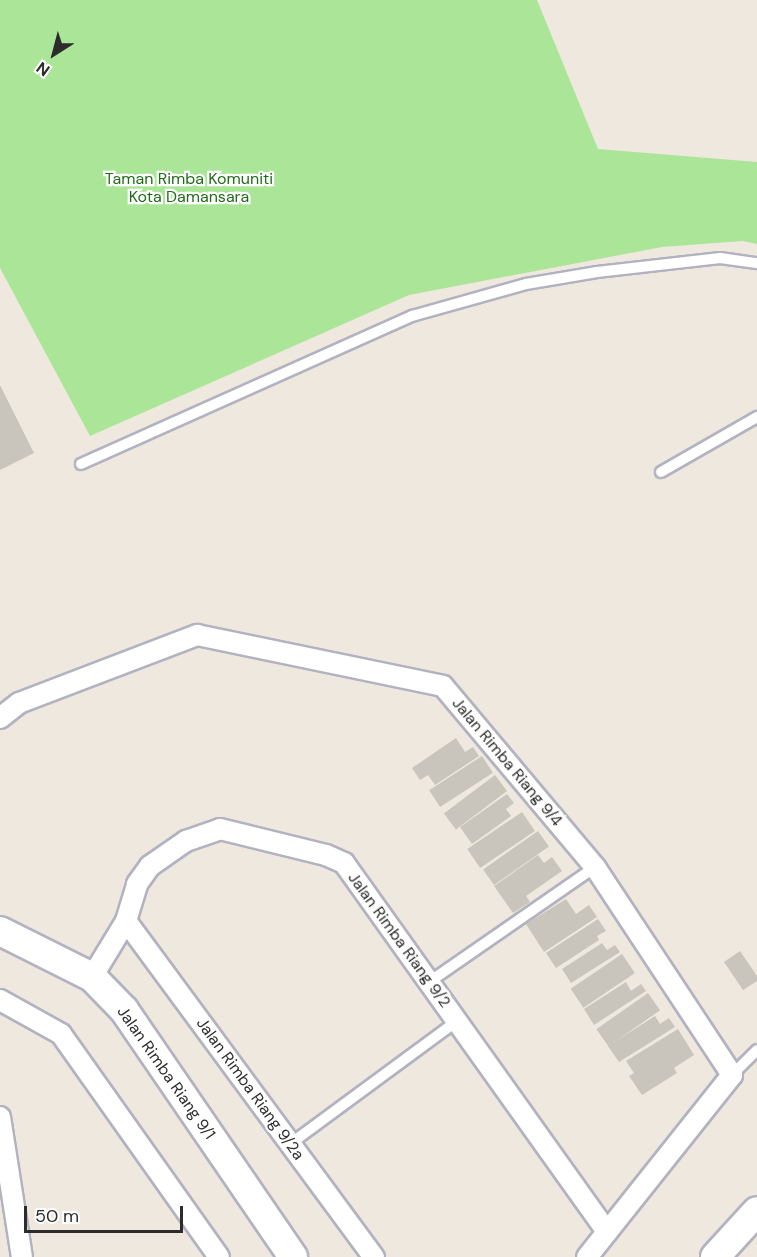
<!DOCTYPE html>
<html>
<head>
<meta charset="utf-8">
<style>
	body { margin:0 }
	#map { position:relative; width:757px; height:1257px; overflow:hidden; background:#eee8de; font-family:"DM Sans",sans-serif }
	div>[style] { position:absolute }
	.green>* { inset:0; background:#abe698 }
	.building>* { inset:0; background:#c9c5bd; transform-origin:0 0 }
	.roads { filter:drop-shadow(2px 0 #b2b2c0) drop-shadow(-2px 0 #b2b2c0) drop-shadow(0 2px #b2b2c0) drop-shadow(0 -2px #b2b2c0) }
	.lane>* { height:10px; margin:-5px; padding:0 5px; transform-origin:5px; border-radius:5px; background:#fff }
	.street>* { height:20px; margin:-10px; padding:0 10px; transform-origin:10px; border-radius:10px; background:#fff }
	.secondary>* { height:28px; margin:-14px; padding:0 14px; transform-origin:14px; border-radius:14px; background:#fff }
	span { translate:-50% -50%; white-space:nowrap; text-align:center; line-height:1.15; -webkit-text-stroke:4.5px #fff; paint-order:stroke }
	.park-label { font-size:16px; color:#216c18 }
	.street-label { font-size:16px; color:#2c2c2c }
	.north { position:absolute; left:24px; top:24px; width:60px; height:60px; -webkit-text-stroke:4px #fff; paint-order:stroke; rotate:216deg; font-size:16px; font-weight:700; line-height:24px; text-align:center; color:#2c2c2c }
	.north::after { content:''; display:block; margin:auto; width:21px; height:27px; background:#2c2c2c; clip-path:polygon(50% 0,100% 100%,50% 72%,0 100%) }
	.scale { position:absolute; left:24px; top:1206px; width:159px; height:27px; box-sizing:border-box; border:3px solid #2c2c2c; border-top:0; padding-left:8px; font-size:18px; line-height:21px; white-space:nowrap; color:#2c2c2c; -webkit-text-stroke:4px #fff; paint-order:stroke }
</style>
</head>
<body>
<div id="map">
	<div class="green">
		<div style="clip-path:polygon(0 0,537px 0,598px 149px,757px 162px,757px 244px,743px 241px,662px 247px,409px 295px,90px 436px,0 268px)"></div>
	</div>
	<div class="building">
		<div style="clip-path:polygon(0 385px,34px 453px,0 470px)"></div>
		<div style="clip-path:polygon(456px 738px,465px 752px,473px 747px,479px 756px,435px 785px,428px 775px,420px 780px,412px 768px)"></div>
		<div style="left:482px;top:756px;width:20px;height:63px;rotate:57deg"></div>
		<div style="left:495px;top:775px;width:20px;height:64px;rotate:53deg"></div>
		<div style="clip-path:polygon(507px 794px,514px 803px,506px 809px,511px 816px,472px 844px,460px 827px)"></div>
		<div style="left:522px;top:812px;width:23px;height:66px;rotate:56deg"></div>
		<div style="left:538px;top:831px;width:19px;height:67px;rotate:55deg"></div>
		<div style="clip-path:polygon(538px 855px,544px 863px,552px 857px,562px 871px,526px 896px,530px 902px,513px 913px,494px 886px)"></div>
		<div style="clip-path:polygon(566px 899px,576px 914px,589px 905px,597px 917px,544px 952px,526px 924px)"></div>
		<div style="clip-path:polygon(598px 919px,606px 931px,597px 936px,599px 940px,556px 968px,546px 953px)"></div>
		<div style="clip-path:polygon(602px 943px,607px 950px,615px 945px,620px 952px,571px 983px,562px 969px)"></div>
		<div style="clip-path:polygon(740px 951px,757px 976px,757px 981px,743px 990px,724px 962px)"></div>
		<div style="left:622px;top:954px;width:23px;height:62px;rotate:56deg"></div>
		<div style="clip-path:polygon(626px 982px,631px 991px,641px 984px,646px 991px,594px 1025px,584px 1009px)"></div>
		<div style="left:648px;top:993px;width:21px;height:63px;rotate:55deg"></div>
		<div style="clip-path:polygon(655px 1016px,660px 1024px,669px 1018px,675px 1027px,619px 1062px,608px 1046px)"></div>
		<div style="clip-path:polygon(678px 1029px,694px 1055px,674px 1068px,677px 1073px,642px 1095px,629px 1076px,634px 1073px,626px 1061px)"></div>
	</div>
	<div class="roads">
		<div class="lane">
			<div style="left:81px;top:464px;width:363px;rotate:-24.1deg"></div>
			<div style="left:412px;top:316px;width:118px;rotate:-15.7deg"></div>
			<div style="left:526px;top:284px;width:72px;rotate:-9.6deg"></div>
			<div style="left:597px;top:272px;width:124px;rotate:-6.5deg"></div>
			<div style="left:720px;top:258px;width:37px;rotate:8deg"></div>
			<div style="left:661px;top:472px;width:111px;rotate:-29.8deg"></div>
			<div style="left:429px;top:982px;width:202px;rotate:-34.7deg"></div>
			<div style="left:732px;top:1075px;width:35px;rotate:-45deg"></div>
			<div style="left:290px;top:1144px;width:207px;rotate:-36.4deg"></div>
		</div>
		<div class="street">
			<div style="left:0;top:718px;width:24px;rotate:-38deg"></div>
			<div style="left:19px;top:703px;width:191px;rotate:-20.9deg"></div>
			<div style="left:197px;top:635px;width:251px;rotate:11.7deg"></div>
			<div style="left:443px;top:686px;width:236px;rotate:50deg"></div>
			<div style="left:595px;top:867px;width:249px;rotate:56.6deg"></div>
			<div style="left:732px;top:1075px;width:233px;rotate:128.5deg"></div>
			<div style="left:126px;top:921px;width:418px;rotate:53.6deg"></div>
			<div style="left:92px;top:977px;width:66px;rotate:-58.7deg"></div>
			<div style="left:126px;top:921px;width:39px;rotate:-73deg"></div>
			<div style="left:137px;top:884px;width:22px;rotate:-54deg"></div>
			<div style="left:150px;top:866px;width:44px;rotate:-34.8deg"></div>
			<div style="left:186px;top:841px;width:36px;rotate:-19deg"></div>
			<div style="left:220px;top:829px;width:109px;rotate:13.8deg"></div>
			<div style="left:326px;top:855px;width:20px;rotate:24deg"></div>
			<div style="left:344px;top:863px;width:453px;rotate:54.5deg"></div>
			<div style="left:0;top:1000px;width:70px;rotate:29.1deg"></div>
			<div style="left:61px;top:1034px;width:273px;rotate:54.7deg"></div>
			<div style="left:0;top:1117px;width:142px;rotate:81.1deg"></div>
		</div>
		<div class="secondary">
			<div style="left:0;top:931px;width:103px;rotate:26.6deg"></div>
			<div style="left:92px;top:977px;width:46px;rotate:45.9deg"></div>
			<div style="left:124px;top:1010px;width:299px;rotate:55.6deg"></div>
			<div style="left:715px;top:1257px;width:62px;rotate:-47.6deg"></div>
		</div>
	</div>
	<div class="park-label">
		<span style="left:189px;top:188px">Taman Rimba Komuniti<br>Kota Damansara</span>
	</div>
	<div class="street-label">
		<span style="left:507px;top:762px;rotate:50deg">Jalan Rimba Riang 9/4</span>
		<span style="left:399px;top:940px;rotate:54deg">Jalan Rimba Riang 9/2</span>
		<span style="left:166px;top:1073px;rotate:55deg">Jalan Rimba Riang 9/1</span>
		<span style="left:250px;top:1089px;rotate:54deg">Jalan Rimba Riang 9/2a</span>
	</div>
	<div class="north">N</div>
	<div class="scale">50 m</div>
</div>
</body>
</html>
